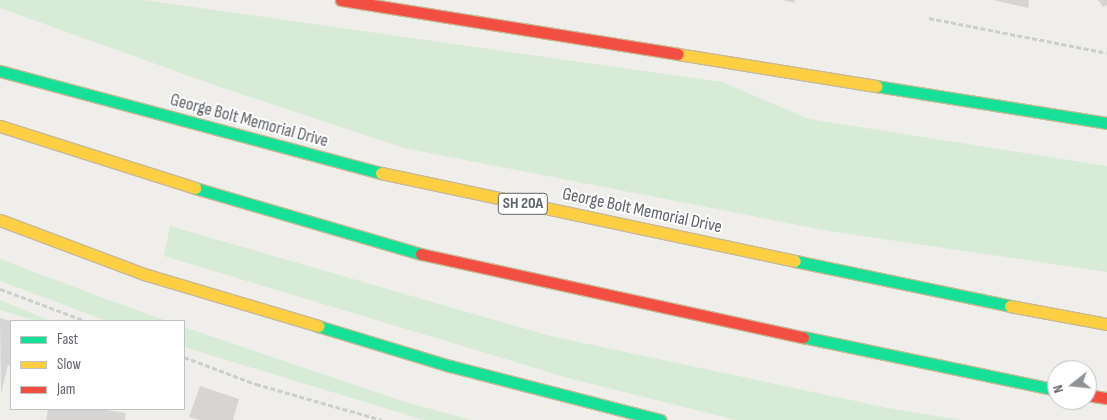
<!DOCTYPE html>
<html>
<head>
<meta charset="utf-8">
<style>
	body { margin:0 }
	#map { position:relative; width:1107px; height:420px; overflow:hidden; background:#efeeea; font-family:"Sofia Sans Condensed",sans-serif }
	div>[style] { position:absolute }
	.green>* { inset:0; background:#d8ebd6 }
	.building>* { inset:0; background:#d6d5d3 }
	.path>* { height:3px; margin-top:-1.5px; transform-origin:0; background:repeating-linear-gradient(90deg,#cacfcc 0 5px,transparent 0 7.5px) }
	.roads { filter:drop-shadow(1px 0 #c8b996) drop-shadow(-1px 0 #c8b996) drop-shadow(0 1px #c8b996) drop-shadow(0 -1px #c8b996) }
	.fast>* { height:11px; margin:-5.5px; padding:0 5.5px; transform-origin:5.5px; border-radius:5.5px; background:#16e098 }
	.slow>* { height:11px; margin:-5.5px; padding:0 5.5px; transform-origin:5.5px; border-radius:5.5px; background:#ffcf43 }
	.jam>* { height:11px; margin:-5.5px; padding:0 5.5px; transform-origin:5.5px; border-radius:5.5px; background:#f24e42 }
	span { translate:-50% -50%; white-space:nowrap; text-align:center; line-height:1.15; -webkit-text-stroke:4px #fff; paint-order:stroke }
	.shield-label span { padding:1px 4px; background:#fff; border:1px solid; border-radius:4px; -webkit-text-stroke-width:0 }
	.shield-label { font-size:16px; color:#5f6368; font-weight:700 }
	.street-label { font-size:18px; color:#5f6368 }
	.legend { position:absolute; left:10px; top:320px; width:175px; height:90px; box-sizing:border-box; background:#fff; border:1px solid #bfc1c3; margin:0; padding:6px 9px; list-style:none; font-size:15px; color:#5f6368 }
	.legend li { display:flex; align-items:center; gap:10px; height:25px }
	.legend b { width:25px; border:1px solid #bfc1c3 }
	.north { position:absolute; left:1047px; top:360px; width:50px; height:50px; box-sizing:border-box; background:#fff; border:1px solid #bfc1c3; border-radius:50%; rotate:254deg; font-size:14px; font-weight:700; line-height:20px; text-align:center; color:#5f6368 }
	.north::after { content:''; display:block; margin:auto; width:18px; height:22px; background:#919496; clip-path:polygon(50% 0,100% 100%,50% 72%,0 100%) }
</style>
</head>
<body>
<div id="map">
	<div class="green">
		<div style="clip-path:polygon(0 0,144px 0,722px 82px,809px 119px,1107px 166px,1107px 272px,829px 231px,404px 148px,220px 87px,0 8px)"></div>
		<div style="clip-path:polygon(170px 226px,550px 336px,888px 408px,961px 420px,736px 420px,572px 379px,164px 256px)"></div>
		<div style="clip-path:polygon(0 259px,90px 293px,167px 321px,107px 321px,0 281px)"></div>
		<div style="clip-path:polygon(0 300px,50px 321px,36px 321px,0 310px)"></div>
		<div style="clip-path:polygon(184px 327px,402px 401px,471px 420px,424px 420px,184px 347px)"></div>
	</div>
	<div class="building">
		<div style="clip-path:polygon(782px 0,795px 0,795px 3px)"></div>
		<div style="clip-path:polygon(993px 0,1029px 0,1028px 8px)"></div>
		<div style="clip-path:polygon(1098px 0,1107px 0,1107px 5px,1103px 7px)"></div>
		<div style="clip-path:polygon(0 318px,11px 321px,11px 366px,8px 365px,1px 394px)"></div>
		<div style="clip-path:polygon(200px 386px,239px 399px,233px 420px,199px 420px,189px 417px)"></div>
		<div style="clip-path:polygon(48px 409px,100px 409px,126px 413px,125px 420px,46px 420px)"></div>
	</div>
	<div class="path">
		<div style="left:929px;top:18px;width:181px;rotate:11.1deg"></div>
		<div style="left:0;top:289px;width:92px;rotate:20.4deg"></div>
		<div style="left:184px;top:357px;width:77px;rotate:20.6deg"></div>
		<div style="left:256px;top:384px;width:131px;rotate:15.9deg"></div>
	</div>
	<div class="roads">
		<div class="fast">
			<div style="left:0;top:71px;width:394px;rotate:15deg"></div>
			<div style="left:876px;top:86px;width:234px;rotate:9.1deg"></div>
			<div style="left:195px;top:188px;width:235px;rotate:16.3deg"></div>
			<div style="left:795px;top:261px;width:220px;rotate:11.8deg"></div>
			<div style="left:318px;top:326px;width:138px;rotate:16.9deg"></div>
			<div style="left:450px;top:366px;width:217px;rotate:14.4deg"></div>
			<div style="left:803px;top:337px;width:259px;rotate:11.8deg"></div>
		</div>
		<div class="slow">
			<div style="left:678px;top:54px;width:201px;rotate:9.2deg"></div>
			<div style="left:0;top:126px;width:205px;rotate:17.6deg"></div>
			<div style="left:381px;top:173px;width:423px;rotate:12deg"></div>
			<div style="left:0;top:220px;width:154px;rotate:20.6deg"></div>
			<div style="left:144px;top:274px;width:182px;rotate:16.6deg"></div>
			<div style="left:1010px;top:306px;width:99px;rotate:10.5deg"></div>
		</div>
		<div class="jam">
			<div style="left:341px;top:0;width:341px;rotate:9.1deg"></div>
			<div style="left:421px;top:254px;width:391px;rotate:12.3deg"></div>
			<div style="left:1087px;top:395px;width:20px;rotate:9deg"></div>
		</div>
	</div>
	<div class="shield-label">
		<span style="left:523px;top:204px">SH 20A</span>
	</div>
	<div class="street-label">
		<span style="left:249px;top:121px;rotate:15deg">George Bolt Memorial Drive</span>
		<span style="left:642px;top:211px;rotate:12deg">George Bolt Memorial Drive</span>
	</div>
	<ul class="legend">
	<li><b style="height:6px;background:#16e098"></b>Fast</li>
	<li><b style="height:6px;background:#ffcf43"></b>Slow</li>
	<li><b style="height:6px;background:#f24e42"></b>Jam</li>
	</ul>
	<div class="north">N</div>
</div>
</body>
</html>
